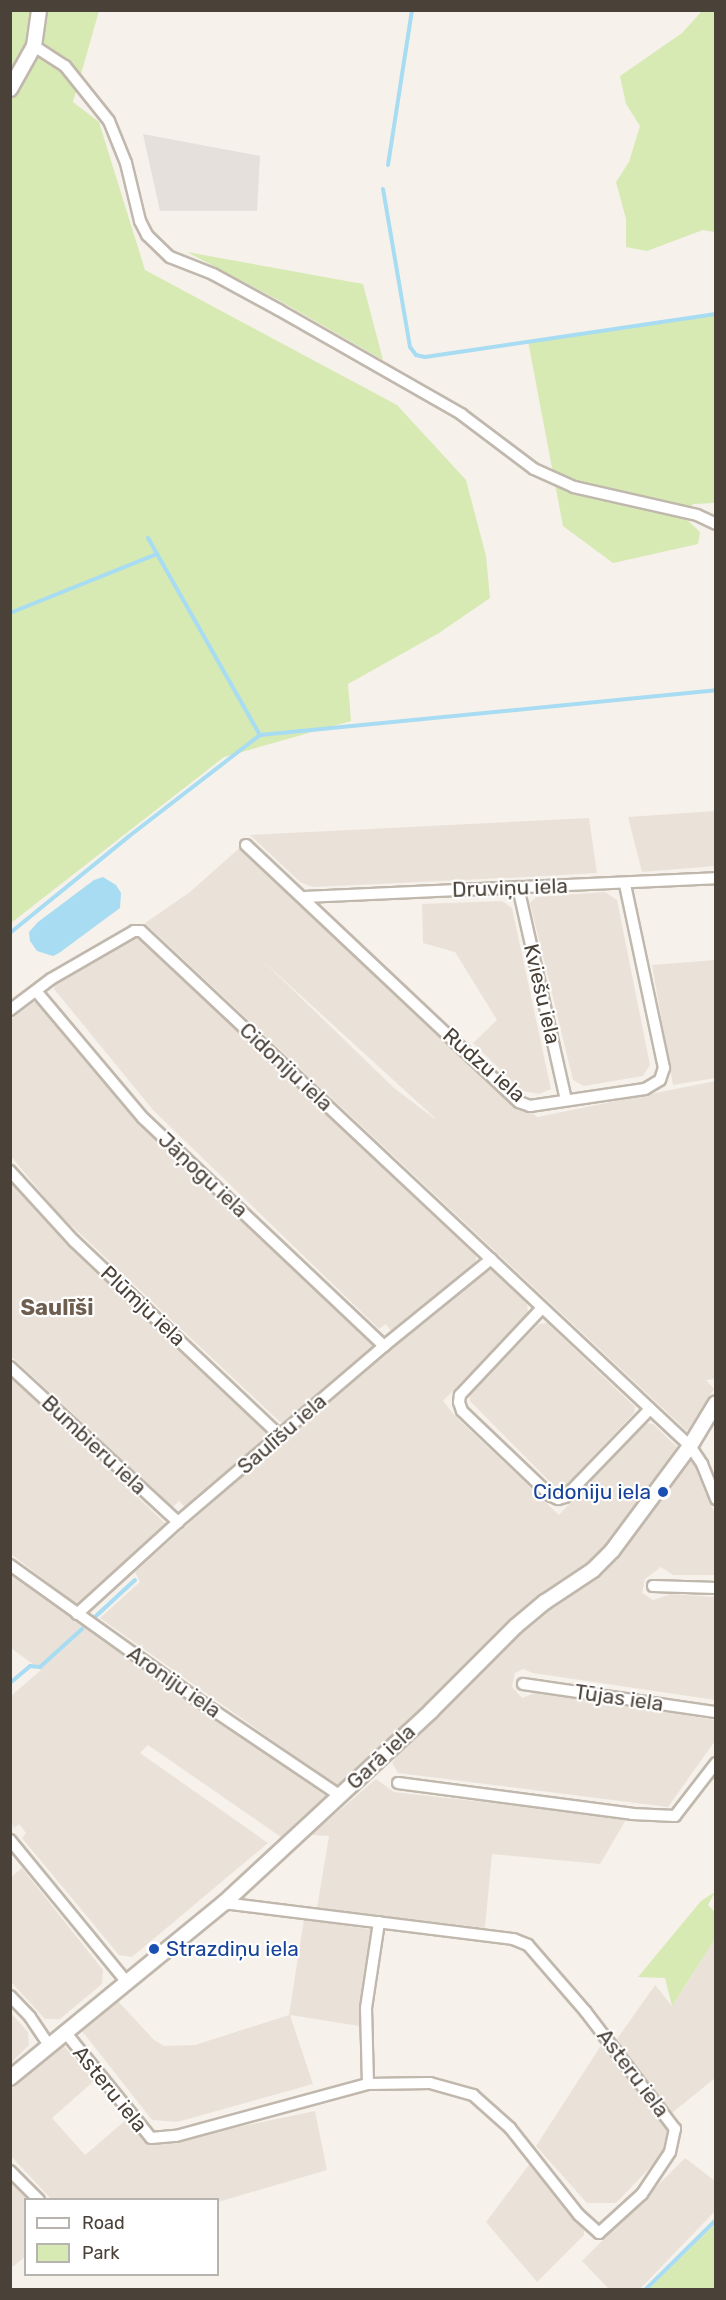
<!DOCTYPE html>
<html>
<head>
<meta charset="utf-8">
<style>
	body { margin:0 }
	#map { position:relative; width:726px; height:2300px; overflow:hidden; background:#f6f1eb; font-family:Rubik,sans-serif }
	div>[style] { position:absolute }
	.residential>* { inset:0; background:#eae2d9 }
	.industrial>* { inset:0; background:#e5e0dc }
	.green>* { inset:0; background:#d7eab3 }
	.water>* { inset:0; background:#a7dcf2 }
	.stream>* { height:4px; margin:-2px; padding:0 2px; transform-origin:2px; border-radius:2px; background:#a7dcf2 }
	.roads { filter:drop-shadow(2px 0 #c1b8ad) drop-shadow(-2px 0 #c1b8ad) drop-shadow(0 2px #c1b8ad) drop-shadow(0 -2px #c1b8ad) }
	.minor>* { height:10px; margin:-5px; padding:0 5px; transform-origin:5px; border-radius:5px; background:#fff }
	.tertiary>* { height:14px; margin:-7px; padding:0 7px; transform-origin:7px; border-radius:7px; background:#fff }
	.dots>* { width:16px; height:16px; translate:-50% -50%; box-sizing:border-box; border:3px solid #fff; border-radius:50% }
	span { translate:-50% -50%; white-space:nowrap; text-align:center; line-height:1.15; -webkit-text-stroke:4.5px #fff; paint-order:stroke }
	.street-label { font-size:21px; color:#4a4138 }
	.transit-label { font-size:21px; color:#164399 }
	.right { translate:-100% -50%; text-align:right }
	.left { translate:0 -50%; text-align:left }
	.neighbourhood-label { font-size:22px; color:#6d5e4f; font-weight:700 }
	.frame { position:absolute; inset:0; border:12px solid #4a4138; pointer-events:none }
	.legend { position:absolute; left:24px; top:2198px; width:195px; height:78px; box-sizing:border-box; background:#fff; border:2px solid #b7b3af; margin:0; padding:8px 10px; list-style:none; font-size:18px; color:#4a4138 }
	.legend li { display:flex; align-items:center; gap:12px; height:30px }
	.legend b { width:30px; border:2px solid #b7b3af }
</style>
</head>
<body>
<div id="map">
	<div class="residential">
		<div style="clip-path:polygon(715px 811px,715px 866px,642px 872px,628px 817px)"></div>
		<div style="clip-path:polygon(589px 818px,597px 873px,527px 877px,313px 887px,300px 882px,250px 835px)"></div>
		<div style="clip-path:polygon(evenodd,245px 843px,537px 1117px,715px 1081px,715px 1379px,706px 1380px,714px 1389px,687px 1431px,145px 923px,190px 892px,245px 843px,262px 960px,435px 1118px,435px 1119px,394px 1088px,262px 960px)"></div>
		<div style="clip-path:polygon(605px 892px,617px 900px,650px 1065px,643px 1076px,584px 1086px,573px 1080px,530px 903px,536px 897px)"></div>
		<div style="clip-path:polygon(502px 901px,512px 908px,551px 1089px,539px 1094px,522px 1091px,473px 1043px,497px 1020px,455px 952px,423px 943px,422px 904px)"></div>
		<div style="clip-path:polygon(135px 935px,476px 1256px,476px 1262px,393px 1334px,386px 1324px,379px 1329px,153px 1110px,54px 989px,56px 982px)"></div>
		<div style="clip-path:polygon(715px 960px,715px 1078px,673px 1085px,652px 965px)"></div>
		<div style="clip-path:polygon(36px 1001px,137px 1121px,374px 1345px,287px 1424px,280px 1422px,57px 1212px,11px 1156px,10px 1020px)"></div>
		<div style="clip-path:polygon(10px 1174px,272px 1439px,187px 1509px,179px 1501px,173px 1507px,11px 1356px)"></div>
		<div style="clip-path:polygon(485px 1270px,492px 1270px,527px 1304px,528px 1313px,443px 1401px,455px 1416px,559px 1515px,646px 1423px,653px 1424px,677px 1447px,639px 1504px,593px 1559px,539px 1596px,362px 1766px,337px 1786px,100px 1618px,140px 1582px,135px 1572px,251px 1468px)"></div>
		<div style="clip-path:polygon(547px 1323px,635px 1407px,634px 1413px,565px 1486px,555px 1487px,470px 1401px,470px 1394px,539px 1324px)"></div>
		<div style="clip-path:polygon(10px 1376px,168px 1526px,77px 1605px,11px 1554px)"></div>
		<div style="clip-path:polygon(692px 1459px,715px 1514px,715px 1575px,673px 1575px,661px 1567px,645px 1579px,642px 1593px,653px 1600px,671px 1594px,715px 1597px,715px 1700px,533px 1673px,523px 1669px,515px 1673px,512px 1687px,522px 1698px,540px 1691px,715px 1720px,715px 1741px,668px 1807px,398px 1773px,392px 1763px,405px 1746px,530px 1623px,604px 1570px,634px 1537px)"></div>
		<div style="clip-path:polygon(11px 1572px,326px 1796px,281px 1837px,148px 1745px,140px 1753px,268px 1843px,132px 1957px,119px 1955px,22px 1838px,26px 1833px,19px 1824px,14px 1828px,11px 1823px,11px 1696px,41px 1670px,11px 1648px)"></div>
		<div style="clip-path:polygon(376px 1779px,394px 1792px,627px 1818px,600px 1864px,492px 1854px,485px 1928px,317px 1908px,329px 1836px,311px 1835px)"></div>
		<div style="clip-path:polygon(22px 1868px,103px 1970px,102px 1984px,60px 2019px,45px 2019px,11px 1982px,11px 1877px)"></div>
		<div style="clip-path:polygon(304px 1919px,374px 1930px,359px 2026px,290px 2015px,313px 2084px,177px 2122px,152px 2120px,82px 2031px,117px 2000px,154px 2040px,164px 2046px,195px 2045px,289px 2015px)"></div>
		<div style="clip-path:polygon(715px 1939px,715px 2078px,672px 2113px,615px 2042px,655px 1985px,672px 2006px)"></div>
		<div style="clip-path:polygon(11px 2013px,28px 2032px,29px 2045px,11px 2063px)"></div>
		<div style="clip-path:polygon(602px 2044px,667px 2126px,667px 2150px,616px 2203px,587px 2203px,536px 2146px)"></div>
		<div style="clip-path:polygon(63px 2045px,94px 2081px,52px 2118px,85px 2155px,127px 2119px,151px 2145px,315px 2111px,327px 2170px,218px 2202px,218px 2200px,51px 2199px,11px 2156px,10px 2091px)"></div>
		<div style="clip-path:polygon(685px 2158px,715px 2181px,715px 2211px,640px 2289px,609px 2289px,582px 2261px)"></div>
		<div style="clip-path:polygon(531px 2162px,584px 2225px,584px 2235px,537px 2282px,486px 2222px)"></div>
		<div style="clip-path:polygon(11px 2182px,28px 2199px,26px 2200px,25px 2257px,11px 2268px)"></div>
	</div>
	<div class="industrial">
		<div style="clip-path:polygon(143px 134px,260px 156px,257px 211px,160px 211px)"></div>
	</div>
	<div class="green">
		<div style="clip-path:polygon(11px 11px,99px 11px,73px 102px,99px 122px,145px 270px,397px 405px,466px 480px,486px 556px,490px 598px,439px 633px,348px 684px,351px 721px,224px 757px,11px 923px)"></div>
		<div style="clip-path:polygon(702px 11px,715px 11px,715px 232px,703px 230px,647px 251px,626px 247px,626px 219px,616px 182px,629px 162px,640px 126px,626px 104px,620px 76px,682px 33px)"></div>
		<div style="clip-path:polygon(187px 252px,363px 284px,383px 360px,282px 302px)"></div>
		<div style="clip-path:polygon(715px 314px,715px 503px,693px 504px,684px 517px,700px 532px,698px 544px,613px 563px,563px 526px,528px 341px)"></div>
		<div style="clip-path:polygon(715px 1892px,708px 1905px,715px 1912px,715px 1939px,672px 2006px,665px 1978px,638px 1977px,701px 1901px)"></div>
		<div style="clip-path:polygon(715px 2224px,715px 2289px,649px 2289px)"></div>
	</div>
	<div class="water">
		<div style="clip-path:polygon(103px 877px,116px 885px,121px 893px,120px 908px,59px 953px,53px 956px,37px 951px,30px 941px,29px 932px,38px 922px,94px 880px)"></div>
	</div>
	<div class="stream">
		<div style="left:388px;top:165px;width:157px;rotate:-81.2deg"></div>
		<div style="left:383px;top:189px;width:160px;rotate:80.3deg"></div>
		<div style="left:410px;top:347px;width:10px;rotate:53deg"></div>
		<div style="left:416px;top:355px;width:9px;rotate:13deg"></div>
		<div style="left:425px;top:357px;width:294px;rotate:-8.4deg"></div>
		<div style="left:148px;top:538px;width:227px;rotate:60.4deg"></div>
		<div style="left:10px;top:613px;width:158px;rotate:-21.9deg"></div>
		<div style="left:10px;top:933px;width:152px;rotate:-39.1deg"></div>
		<div style="left:128px;top:837px;width:167px;rotate:-37.7deg"></div>
		<div style="left:260px;top:735px;width:458px;rotate:-5.6deg"></div>
		<div style="left:96px;top:1616px;width:53px;rotate:-42.7deg"></div>
		<div style="left:10px;top:1683px;width:26px;rotate:-40deg"></div>
		<div style="left:30px;top:1666px;width:10px;rotate:6deg"></div>
		<div style="left:40px;top:1667px;width:57px;rotate:-42.1deg"></div>
		<div style="left:645px;top:2290px;width:100px;rotate:-44.6deg"></div>
	</div>
	<div class="roads">
		<div class="minor">
			<div style="left:34px;top:46px;width:37px;rotate:33deg"></div>
			<div style="left:65px;top:66px;width:70px;rotate:51.3deg"></div>
			<div style="left:109px;top:121px;width:45px;rotate:68deg"></div>
			<div style="left:126px;top:163px;width:60px;rotate:76.4deg"></div>
			<div style="left:140px;top:221px;width:16px;rotate:63deg"></div>
			<div style="left:147px;top:235px;width:32px;rotate:44deg"></div>
			<div style="left:170px;top:257px;width:46px;rotate:21.6deg"></div>
			<div style="left:213px;top:274px;width:75px;rotate:28.6deg"></div>
			<div style="left:279px;top:310px;width:210px;rotate:29.7deg"></div>
			<div style="left:461px;top:414px;width:91px;rotate:37deg"></div>
			<div style="left:534px;top:469px;width:44px;rotate:24.2deg"></div>
			<div style="left:574px;top:487px;width:126px;rotate:12.8deg"></div>
			<div style="left:697px;top:515px;width:21px;rotate:25deg"></div>
			<div style="left:246px;top:845px;width:375px;rotate:43.3deg"></div>
			<div style="left:519px;top:1102px;width:12px;rotate:20deg"></div>
			<div style="left:530px;top:1106px;width:116px;rotate:-8.4deg"></div>
			<div style="left:645px;top:1089px;width:17px;rotate:-31deg"></div>
			<div style="left:660px;top:1080px;width:13px;rotate:-72deg"></div>
			<div style="left:664px;top:1068px;width:188px;rotate:-102deg"></div>
			<div style="left:518px;top:887px;width:218px;rotate:77.3deg"></div>
			<div style="left:304px;top:897px;width:412px;rotate:-2.6deg"></div>
			<div style="left:36px;top:991px;width:166px;rotate:49.9deg"></div>
			<div style="left:143px;top:1118px;width:332px;rotate:43.4deg"></div>
			<div style="left:10px;top:1010px;width:51px;rotate:-37.1deg"></div>
			<div style="left:51px;top:979px;width:96px;rotate:-30deg"></div>
			<div style="left:134px;top:931px;width:7px"></div>
			<div style="left:141px;top:931px;width:753px;rotate:43.17deg"></div>
			<div style="left:690px;top:1446px;width:22px;rotate:56deg"></div>
			<div style="left:702px;top:1464px;width:38px;rotate:68deg"></div>
			<div style="left:10px;top:1171px;width:95px;rotate:47.6deg"></div>
			<div style="left:74px;top:1241px;width:284px;rotate:43.4deg"></div>
			<div style="left:542px;top:1308px;width:120px;rotate:133.3deg"></div>
			<div style="left:460px;top:1395px;width:7px;rotate:98deg"></div>
			<div style="left:459px;top:1402px;width:9px;rotate:72deg"></div>
			<div style="left:462px;top:1411px;width:123px;rotate:43.7deg"></div>
			<div style="left:551px;top:1496px;width:8px;rotate:23deg"></div>
			<div style="left:558px;top:1499px;width:7px;rotate:-16deg"></div>
			<div style="left:565px;top:1497px;width:121px;rotate:-46deg"></div>
			<div style="left:10px;top:1367px;width:229px;rotate:42.7deg"></div>
			<div style="left:10px;top:1565px;width:239px;rotate:35.6deg"></div>
			<div style="left:204px;top:1704px;width:163px;rotate:34deg"></div>
			<div style="left:653px;top:1586px;width:63px;rotate:1.8deg"></div>
			<div style="left:77px;top:1614px;width:137px;rotate:-42.3deg"></div>
			<div style="left:178px;top:1522px;width:271px;rotate:-40.5deg"></div>
			<div style="left:384px;top:1346px;width:138px;rotate:-39.1deg"></div>
			<div style="left:523px;top:1684px;width:195px;rotate:8.3deg"></div>
			<div style="left:398px;top:1783px;width:236px;rotate:7.5deg"></div>
			<div style="left:632px;top:1814px;width:43px;rotate:2.7deg"></div>
			<div style="left:675px;top:1816px;width:67px;rotate:-52.3deg"></div>
			<div style="left:10px;top:1840px;width:183px;rotate:50.6deg"></div>
			<div style="left:10px;top:1996px;width:29px;rotate:46deg"></div>
			<div style="left:30px;top:2017px;width:34px;rotate:56deg"></div>
			<div style="left:65px;top:2032px;width:136px;rotate:50.9deg"></div>
			<div style="left:151px;top:2138px;width:25px;rotate:-5deg"></div>
			<div style="left:176px;top:2136px;width:199px;rotate:-15.2deg"></div>
			<div style="left:368px;top:2084px;width:62px;rotate:-0.9deg"></div>
			<div style="left:430px;top:2083px;width:45px;rotate:15.6deg"></div>
			<div style="left:473px;top:2095px;width:50px;rotate:41.7deg"></div>
			<div style="left:510px;top:2128px;width:111px;rotate:51.6deg"></div>
			<div style="left:579px;top:2215px;width:27px;rotate:42deg"></div>
			<div style="left:599px;top:2233px;width:58px;rotate:-42.2deg"></div>
			<div style="left:642px;top:2194px;width:50px;rotate:-56.3deg"></div>
			<div style="left:670px;top:2152px;width:24px;rotate:-78deg"></div>
			<div style="left:675px;top:2129px;width:147px;rotate:-127.3deg"></div>
			<div style="left:586px;top:2012px;width:89px;rotate:-130.9deg"></div>
			<div style="left:528px;top:1945px;width:16px;rotate:-158deg"></div>
			<div style="left:513px;top:1939px;width:291px;rotate:-172.9deg"></div>
			<div style="left:368px;top:2084px;width:76px;rotate:-91.5deg"></div>
			<div style="left:366px;top:2008px;width:87px;rotate:-81.4deg"></div>
			<div style="left:10px;top:2171px;width:41px;rotate:45deg"></div>
		</div>
		<div class="tertiary">
			<div style="left:10px;top:89px;width:49px;rotate:-60.8deg"></div>
			<div style="left:34px;top:46px;width:36px;rotate:-82deg"></div>
			<div style="left:10px;top:2078px;width:276px;rotate:-39.3deg"></div>
			<div style="left:224px;top:1903px;width:282px;rotate:-42.8deg"></div>
			<div style="left:431px;top:1711px;width:120px;rotate:-45deg"></div>
			<div style="left:516px;top:1626px;width:38px;rotate:-40deg"></div>
			<div style="left:545px;top:1602px;width:58px;rotate:-33.7deg"></div>
			<div style="left:593px;top:1570px;width:27px;rotate:-45deg"></div>
			<div style="left:612px;top:1551px;width:131px;rotate:-53.4deg"></div>
			<div style="left:690px;top:1446px;width:50px;rotate:-58.8deg"></div>
		</div>
	</div>
	<div class="dots">
		<div style="left:663px;top:1492px;background:#1a4fb4"></div>
		<div style="left:154px;top:1949px;background:#1a4fb4"></div>
	</div>
	<div class="street-label">
		<span style="left:510px;top:888px;rotate:-2deg">Druviņu iela</span>
		<span style="left:542px;top:994px;rotate:77deg">Kviešu iela</span>
		<span style="left:484px;top:1065px;rotate:41deg">Rudzu iela</span>
		<span style="left:286px;top:1067px;rotate:43deg">Cidoniju iela</span>
		<span style="left:203px;top:1175px;rotate:43deg">Jāņogu iela</span>
		<span style="left:143px;top:1306px;rotate:43deg">Plūmju iela</span>
		<span style="left:282px;top:1434px;rotate:-41deg">Saulīšu iela</span>
		<span style="left:94px;top:1445px;rotate:43deg">Bumbieru iela</span>
		<span style="left:174px;top:1682px;rotate:35deg">Aroniju iela</span>
		<span style="left:619px;top:1698px;rotate:8deg">Tūjas iela</span>
		<span style="left:381px;top:1757px;rotate:-43deg">Garā iela</span>
		<span style="left:633px;top:2073px;rotate:53deg">Asteru iela</span>
		<span style="left:110px;top:2089px;rotate:51deg">Asteru iela</span>
	</div>
	<div class="transit-label">
		<span class="right" style="left:651px;top:1492px">Cidoniju iela</span>
		<span class="left" style="left:166px;top:1949px">Strazdiņu iela</span>
	</div>
	<div class="neighbourhood-label">
		<span style="left:57px;top:1308px">Saulīši</span>
	</div>
	<div class="frame"></div>
	<ul class="legend">
	<li><b style="height:8px;background:#fff"></b>Road</li>
	<li><b style="height:16px;background:#d7eab3"></b>Park</li>
	</ul>
</div>
</body>
</html>
